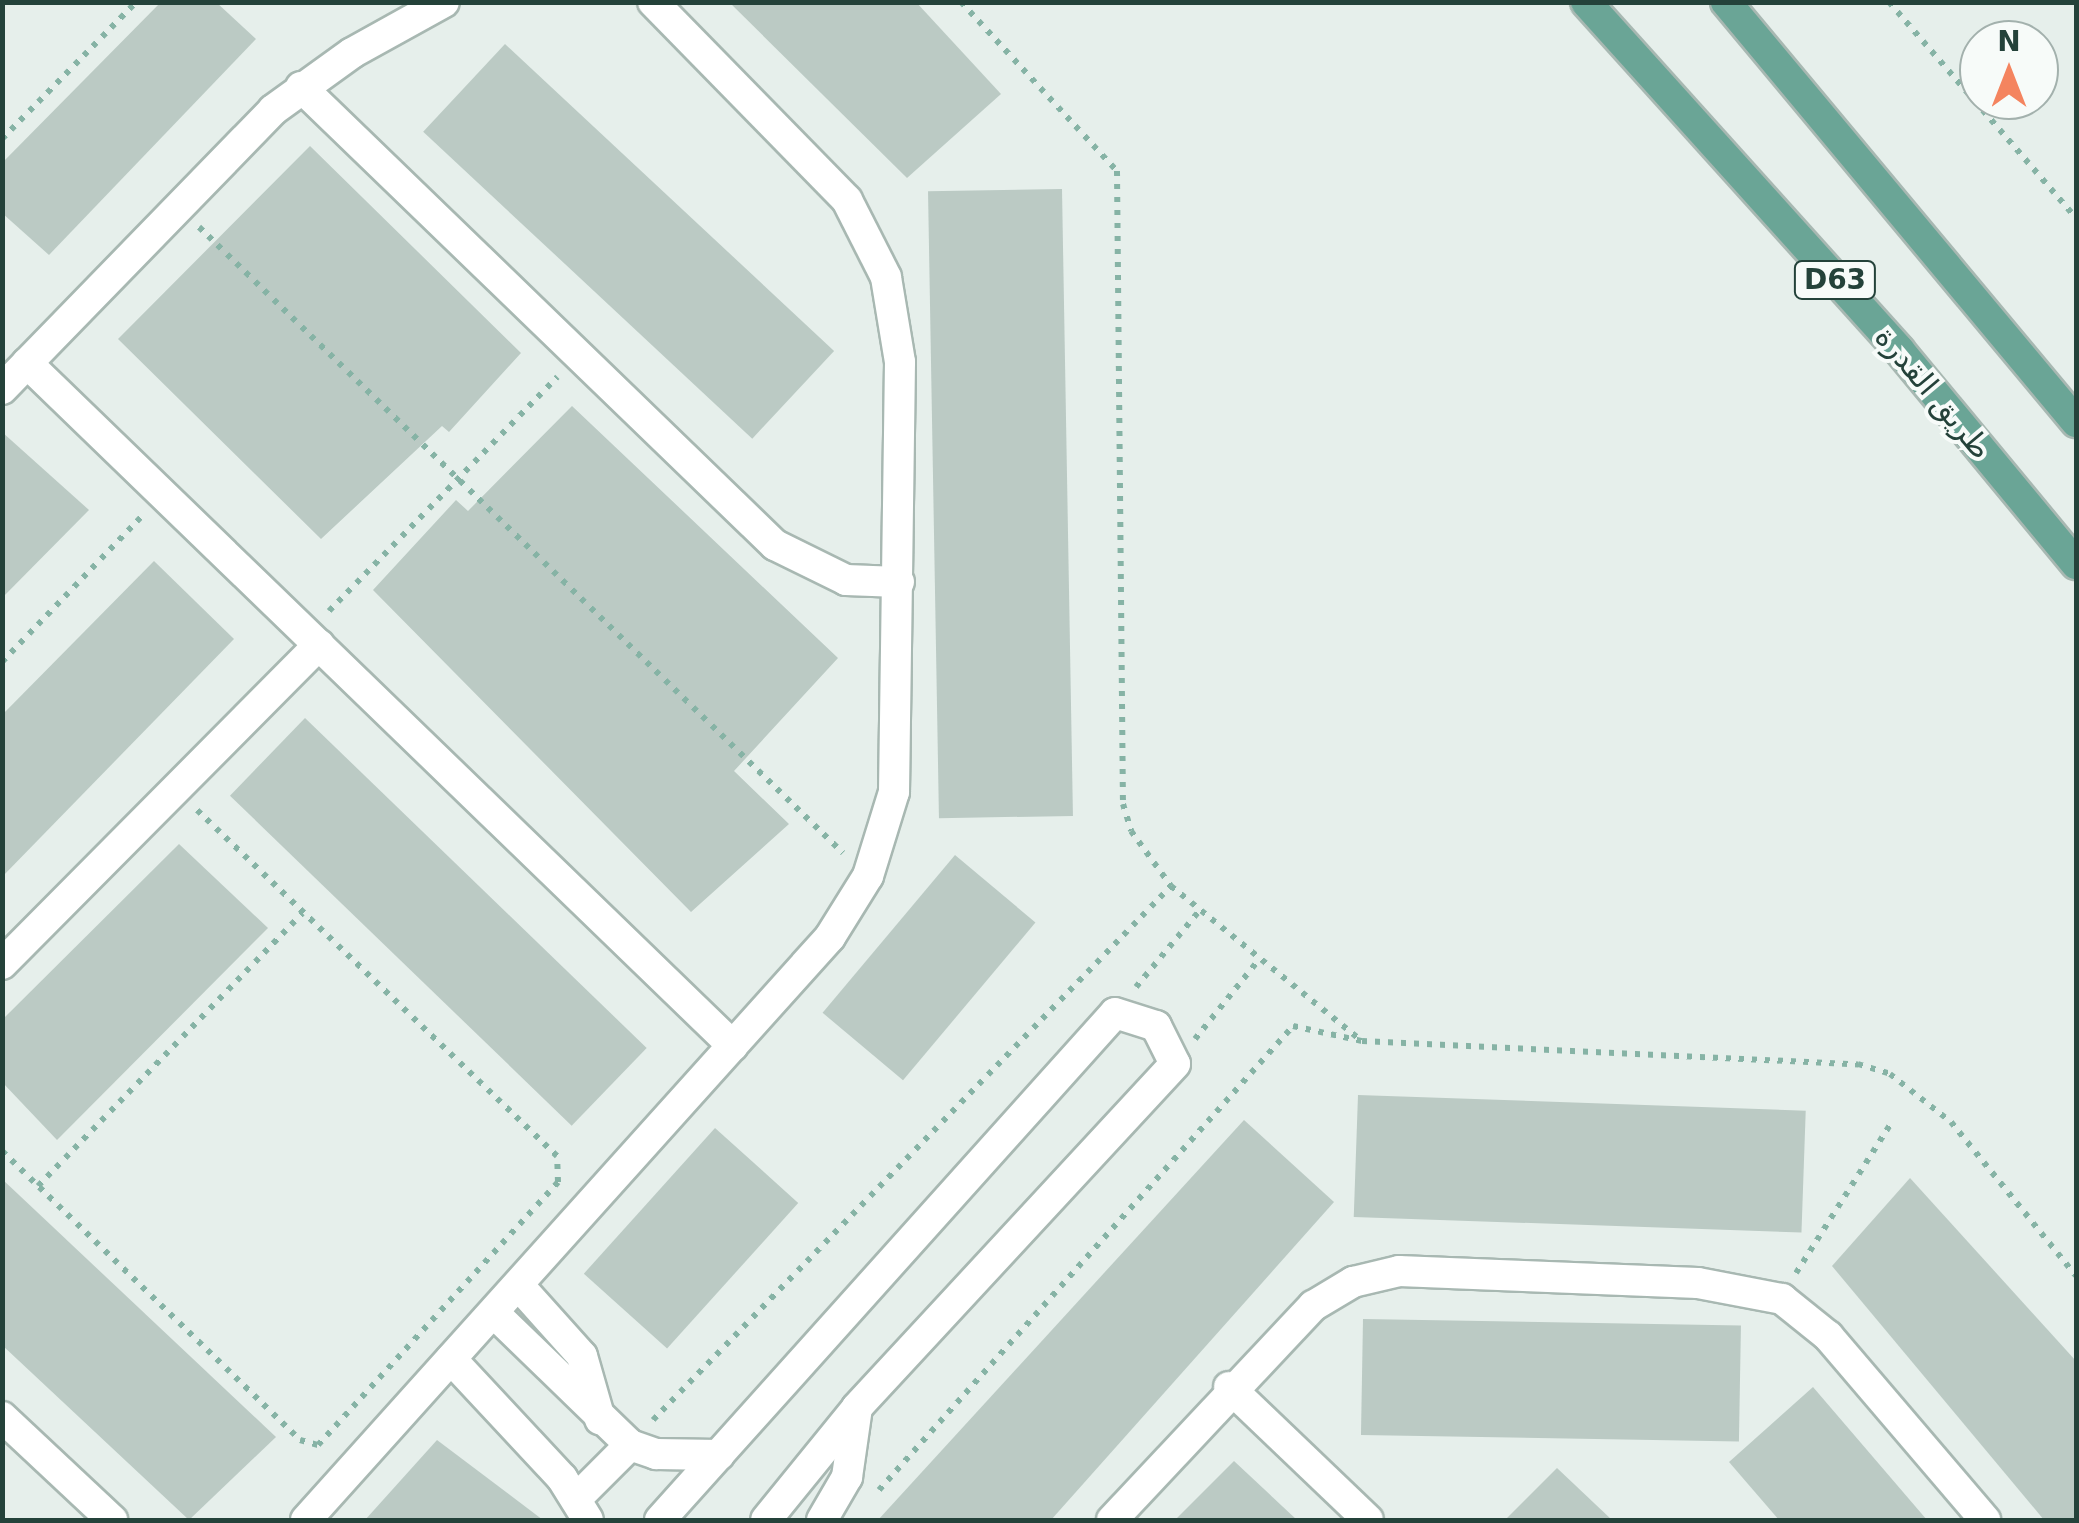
<!DOCTYPE html>
<html>
<head>
<meta charset="utf-8">
<style>
	body { margin:0 }
	#map { position:relative; width:2079px; height:1523px; overflow:hidden; background:#e6efeb; font-family:"DejaVu Sans",Cairo,sans-serif }
	div>[style] { position:absolute }
	.building>* { inset:0; background:#bbcac4; transform-origin:0 0 }
	.path>* { height:6px; margin-top:-3px; transform-origin:0; background:repeating-linear-gradient(90deg,#86b3a5 0 5px,transparent 0 13px) }
	.roads { filter:drop-shadow(2px 0 #a8b8b2) drop-shadow(-2px 0 #a8b8b2) drop-shadow(0 2px #a8b8b2) drop-shadow(0 -2px #a8b8b2) }
	.minor>* { height:30px; margin:-15px; padding:0 15px; transform-origin:15px; border-radius:15px; background:#fff }
	.major>* { height:30px; margin:-15px; padding:0 15px; transform-origin:15px; border-radius:15px; background:#6aa596 }
	span { translate:-50% -50%; white-space:nowrap; text-align:center; line-height:1.15; -webkit-text-stroke:8px #f7fbf9; paint-order:stroke }
	.shield-label span { padding:2px 8px; background:#f7fbf9; border:2px solid; border-radius:8px; -webkit-text-stroke-width:0 }
	.shield-label { font-size:28px; color:#24423a; font-weight:700 }
	.street-label { font-size:30px; color:#24423a }
	.frame { position:absolute; inset:0; border:5px solid #24423a; pointer-events:none }
	.north { position:absolute; left:1959px; top:20px; width:100px; height:100px; box-sizing:border-box; background:#f7fbf9; border:2px solid #a3b1ad; border-radius:50%; rotate:0deg; font-size:28px; font-weight:700; line-height:40px; text-align:center; color:#24423a }
	.north::after { content:''; display:block; margin:auto; width:35px; height:45px; background:#f4845f; clip-path:polygon(50% 0,100% 100%,50% 72%,0 100%) }
</style>
</head>
<body>
<div id="map">
	<div class="building">
		<div style="clip-path:polygon(161px 2px,216px 2px,256px 39px,49px 255px,2px 213px,2px 163px)"></div>
		<div style="clip-path:polygon(729px 2px,916px 2px,1001px 94px,907px 178px)"></div>
		<div style="left:505px;top:44px;width:450px;height:120px;rotate:43deg"></div>
		<div style="clip-path:polygon(310px 146px,521px 353px,449px 432px,442px 426px,321px 539px,118px 339px)"></div>
		<div style="left:1062px;top:189px;width:627px;height:134px;rotate:89deg"></div>
		<div style="clip-path:polygon(572px 406px,838px 658px,734px 771px,789px 824px,691px 912px,373px 590px,456px 500px,468px 511px)"></div>
		<div style="clip-path:polygon(2px 432px,89px 510px,2px 598px)"></div>
		<div style="clip-path:polygon(154px 561px,234px 639px,2px 877px,2px 715px)"></div>
		<div style="left:305px;top:718px;width:475px;height:108px;rotate:44deg"></div>
		<div style="clip-path:polygon(179px 844px,268px 928px,57px 1140px,2px 1082px,2px 1020px)"></div>
		<div style="left:955px;top:855px;width:105px;height:206px;rotate:40deg"></div>
		<div style="left:1358px;top:1095px;width:448px;height:122px;rotate:2deg"></div>
		<div style="clip-path:polygon(1244px 1120px,1334px 1202px,1051px 1520px,878px 1520px)"></div>
		<div style="left:715px;top:1128px;width:112px;height:196px;rotate:42deg"></div>
		<div style="clip-path:polygon(1910px 1178px,2076px 1361px,2076px 1520px,2044px 1520px,1832px 1266px)"></div>
		<div style="clip-path:polygon(2px 1179px,276px 1437px,189px 1520px,2px 1345px)"></div>
		<div style="left:1363px;top:1319px;width:378px;height:116px;rotate:1deg"></div>
		<div style="clip-path:polygon(1813px 1387px,1927px 1520px,1779px 1520px,1729px 1462px)"></div>
		<div style="clip-path:polygon(437px 1440px,543px 1520px,365px 1520px)"></div>
		<div style="clip-path:polygon(1234px 1461px,1297px 1520px,1175px 1520px)"></div>
		<div style="clip-path:polygon(1557px 1468px,1612px 1520px,1505px 1520px)"></div>
	</div>
	<div class="path">
		<div style="left:961px;top:2px;width:230px;rotate:47.3deg"></div>
		<div style="left:1117px;top:171px;width:633px;rotate:89.46deg"></div>
		<div style="left:1123px;top:804px;width:28px;rotate:73deg"></div>
		<div style="left:1131px;top:831px;width:68px;rotate:54deg"></div>
		<div style="left:1171px;top:886px;width:240px;rotate:39.1deg"></div>
		<div style="left:1889px;top:2px;width:286px;rotate:49.1deg"></div>
		<div style="left:2px;top:139px;width:192px;rotate:-45.6deg"></div>
		<div style="left:199px;top:227px;width:898px;rotate:44.19deg"></div>
		<div style="left:329px;top:611px;width:327px;rotate:-45.7deg"></div>
		<div style="left:2px;top:662px;width:204px;rotate:-46.2deg"></div>
		<div style="left:1136px;top:987px;width:99px;rotate:-50.3deg"></div>
		<div style="left:1195px;top:1039px;width:99px;rotate:-51.2deg"></div>
		<div style="left:2px;top:1151px;width:415px;rotate:44.1deg"></div>
		<div style="left:300px;top:1440px;width:19px;rotate:16deg"></div>
		<div style="left:318px;top:1445px;width:356px;rotate:-47.6deg"></div>
		<div style="left:558px;top:1182px;width:26px;rotate:-92deg"></div>
		<div style="left:557px;top:1156px;width:501px;rotate:-136.13deg"></div>
		<div style="left:38px;top:1186px;width:380px;rotate:-45.9deg"></div>
		<div style="left:1796px;top:1273px;width:179px;rotate:-57.6deg"></div>
		<div style="left:653px;top:1420px;width:744px;rotate:-45.87deg"></div>
		<div style="left:879px;top:1490px;width:622px;rotate:-48.26deg"></div>
		<div style="left:1293px;top:1026px;width:71px;rotate:12.3deg"></div>
		<div style="left:1362px;top:1041px;width:497px;rotate:2.7deg"></div>
		<div style="left:1858px;top:1064px;width:34px;rotate:17deg"></div>
		<div style="left:1890px;top:1074px;width:78px;rotate:38.2deg"></div>
		<div style="left:1951px;top:1122px;width:198px;rotate:50.9deg"></div>
	</div>
	<div class="roads">
		<div class="minor">
			<div style="left:301px;top:87px;width:659px;rotate:44.02deg"></div>
			<div style="left:775px;top:545px;width:79px;rotate:26.2deg"></div>
			<div style="left:846px;top:580px;width:53px;rotate:2.2deg"></div>
			<div style="left:27px;top:363px;width:982px;rotate:44.05deg"></div>
			<div style="left:2px;top:389px;width:389px;rotate:-45.8deg"></div>
			<div style="left:273px;top:110px;width:97px;rotate:-35.8deg"></div>
			<div style="left:352px;top:53px;width:105px;rotate:-29deg"></div>
			<div style="left:2px;top:964px;width:450px;rotate:-45.2deg"></div>
			<div style="left:521px;top:1288px;width:91px;rotate:48.1deg"></div>
			<div style="left:582px;top:1356px;width:66px;rotate:74.1deg"></div>
			<div style="left:495px;top:1314px;width:188px;rotate:44.1deg"></div>
			<div style="left:630px;top:1445px;width:28px;rotate:19deg"></div>
			<div style="left:656px;top:1454px;width:63px;rotate:0.9deg"></div>
			<div style="left:451px;top:1359px;width:163px;rotate:47deg"></div>
			<div style="left:562px;top:1478px;width:49px;rotate:58.2deg"></div>
			<div style="left:1229px;top:1387px;width:192px;rotate:43.7deg"></div>
			<div style="left:2px;top:1417px;width:151px;rotate:43.1deg"></div>
			<div style="left:578px;top:1497px;width:74px;rotate:-45deg"></div>
			<div style="left:306px;top:1520px;width:784px;rotate:-48.05deg"></div>
			<div style="left:830px;top:937px;width:72px;rotate:-58.1deg"></div>
			<div style="left:868px;top:876px;width:88px;rotate:-72.8deg"></div>
			<div style="left:894px;top:792px;width:430px;rotate:-89.2deg"></div>
			<div style="left:900px;top:362px;width:86px;rotate:-99.4deg"></div>
			<div style="left:886px;top:277px;width:86px;rotate:-116.9deg"></div>
			<div style="left:847px;top:200px;width:277px;rotate:-134.4deg"></div>
			<div style="left:660px;top:1520px;width:681px;rotate:-48.09deg"></div>
			<div style="left:1115px;top:1013px;width:43px;rotate:17.6deg"></div>
			<div style="left:1156px;top:1026px;width:42px;rotate:63.4deg"></div>
			<div style="left:1175px;top:1064px;width:468px;rotate:132.8deg"></div>
			<div style="left:857px;top:1408px;width:144px;rotate:129.1deg"></div>
			<div style="left:822px;top:1520px;width:50px;rotate:-59.8deg"></div>
			<div style="left:847px;top:1477px;width:70px;rotate:-81.8deg"></div>
			<div style="left:1112px;top:1520px;width:294px;rotate:-46.8deg"></div>
			<div style="left:1313px;top:1306px;width:47px;rotate:-31deg"></div>
			<div style="left:1353px;top:1282px;width:47px;rotate:-13.4deg"></div>
			<div style="left:1399px;top:1271px;width:299px;rotate:2.3deg"></div>
			<div style="left:1698px;top:1283px;width:86px;rotate:10.8deg"></div>
			<div style="left:1782px;top:1299px;width:59px;rotate:38.8deg"></div>
			<div style="left:1828px;top:1336px;width:242px;rotate:49.5deg"></div>
		</div>
		<div class="major">
			<div style="left:1586px;top:2px;width:468px;rotate:48deg"></div>
			<div style="left:1899px;top:350px;width:278px;rotate:50.4deg"></div>
			<div style="left:1726px;top:2px;width:547px;rotate:50.19deg"></div>
		</div>
	</div>
	<div class="shield-label">
		<span style="left:1835px;top:280px">D63</span>
	</div>
	<div class="street-label">
		<span style="left:1933px;top:393px;rotate:50deg">طريق القدرة</span>
	</div>
	<div class="frame"></div>
	<div class="north">N</div>
</div>
</body>
</html>
